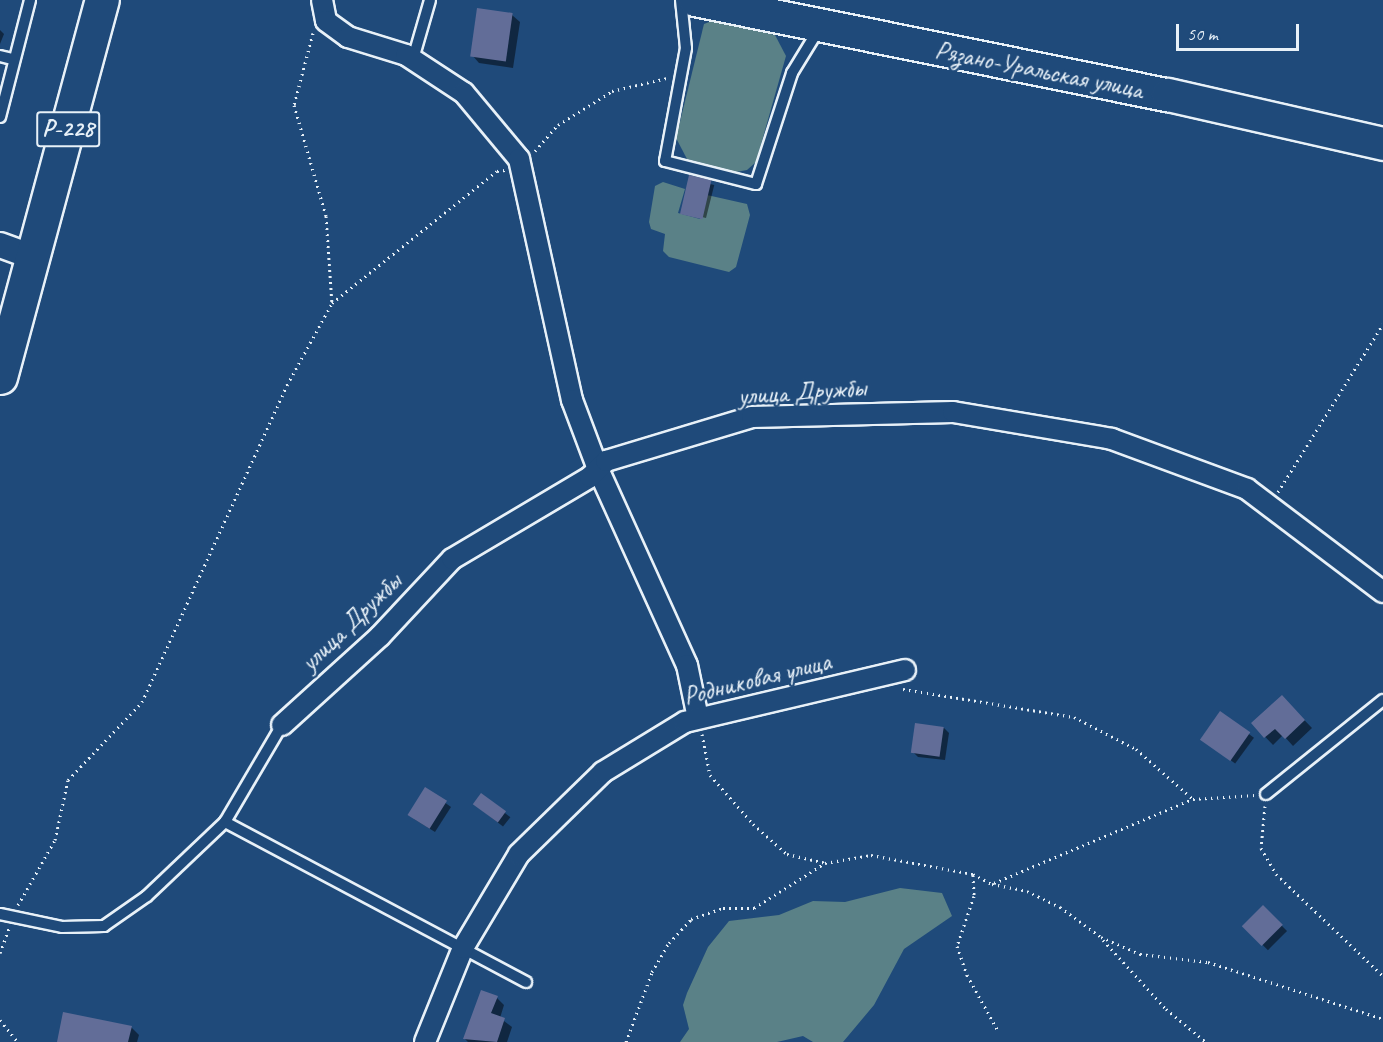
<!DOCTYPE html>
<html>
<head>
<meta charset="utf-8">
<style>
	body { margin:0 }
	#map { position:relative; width:1383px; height:1042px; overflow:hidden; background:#1f4a7a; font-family:Caveat,sans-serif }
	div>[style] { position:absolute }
	.green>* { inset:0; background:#5a8187 }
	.shadow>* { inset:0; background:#0007; transform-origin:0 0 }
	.building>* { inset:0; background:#626d98; transform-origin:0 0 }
	.path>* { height:3px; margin-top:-1.5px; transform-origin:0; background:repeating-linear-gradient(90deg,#e8f1f8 0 1.5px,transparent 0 6px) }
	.roads { filter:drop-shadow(2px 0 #e8f1f8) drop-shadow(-2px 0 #e8f1f8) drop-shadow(0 2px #e8f1f8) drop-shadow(0 -2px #e8f1f8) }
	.service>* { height:10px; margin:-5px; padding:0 5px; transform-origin:5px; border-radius:5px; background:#1f4a7a }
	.minor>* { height:20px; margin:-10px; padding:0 10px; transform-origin:10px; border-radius:10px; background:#1f4a7a }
	.tertiary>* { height:24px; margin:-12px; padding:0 12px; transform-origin:12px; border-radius:12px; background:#1f4a7a }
	.primary>* { height:32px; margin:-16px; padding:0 16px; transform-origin:16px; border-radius:16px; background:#1f4a7a }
	.trunk>* { height:33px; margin:-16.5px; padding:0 16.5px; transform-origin:16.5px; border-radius:16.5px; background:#1f4a7a }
	span { translate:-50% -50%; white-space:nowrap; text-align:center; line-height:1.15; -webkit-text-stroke:4.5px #1f4a7a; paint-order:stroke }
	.shield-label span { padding:2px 4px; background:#1f4a7a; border:2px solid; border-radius:4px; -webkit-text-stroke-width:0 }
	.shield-label { font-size:24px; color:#e8f1f8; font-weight:700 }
	.street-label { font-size:26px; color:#e8f1f8 }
	.scale { position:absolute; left:1176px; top:24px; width:123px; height:27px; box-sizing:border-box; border:3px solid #e8f1f8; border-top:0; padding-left:8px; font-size:18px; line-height:21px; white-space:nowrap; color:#e8f1f8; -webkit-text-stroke:4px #1f4a7a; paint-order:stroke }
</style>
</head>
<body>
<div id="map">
	<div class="green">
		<div style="clip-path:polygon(714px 20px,775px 35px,786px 56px,756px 162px,747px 170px,736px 172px,687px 159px,676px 138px,704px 24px)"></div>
		<div style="clip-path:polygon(663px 182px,685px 189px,678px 213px,700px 219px,707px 195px,747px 204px,750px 215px,736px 267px,729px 272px,669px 257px,663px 251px,665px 234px,651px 229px,649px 222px,655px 186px)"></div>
		<div style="clip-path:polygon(900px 888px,942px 893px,952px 916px,904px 949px,874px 1005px,843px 1042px,813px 1042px,803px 1036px,777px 1042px,680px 1042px,689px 1029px,683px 1005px,687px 993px,708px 947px,729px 921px,779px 915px,813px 901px,845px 902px)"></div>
	</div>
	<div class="shadow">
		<div style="clip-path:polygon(512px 15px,520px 22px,513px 68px,479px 63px,472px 55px)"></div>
		<div style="clip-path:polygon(0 30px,4px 34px,0 44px)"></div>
		<div style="left:690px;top:179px;width:25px;height:34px;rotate:14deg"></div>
		<div style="clip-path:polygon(1282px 697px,1312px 728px,1293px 746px,1283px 735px,1273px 745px,1253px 724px)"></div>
		<div style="left:1220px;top:713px;width:42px;height:32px;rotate:36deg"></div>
		<div style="clip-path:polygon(944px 728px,949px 733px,945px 760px,918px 757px,913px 752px)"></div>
		<div style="clip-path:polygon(426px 789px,451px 807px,435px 832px,414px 819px)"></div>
		<div style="left:482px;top:795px;width:36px;height:12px;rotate:38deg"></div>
		<div style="left:1263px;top:907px;width:34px;height:27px;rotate:45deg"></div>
		<div style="clip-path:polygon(497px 998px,504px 1005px,500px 1018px,512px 1027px,507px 1042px,468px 1042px,465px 1039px)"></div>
		<div style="clip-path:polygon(131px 1027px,139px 1035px,137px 1042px,59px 1042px)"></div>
	</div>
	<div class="building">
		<div style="left:477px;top:8px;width:36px;height:49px;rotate:8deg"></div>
		<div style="left:689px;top:175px;width:23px;height:40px;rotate:13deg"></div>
		<div style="clip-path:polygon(1282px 695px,1305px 720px,1285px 739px,1275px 729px,1264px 738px,1251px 723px)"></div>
		<div style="left:1220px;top:711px;width:37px;height:35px;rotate:35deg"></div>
		<div style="left:915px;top:723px;width:29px;height:30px;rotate:8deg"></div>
		<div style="left:425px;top:787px;width:26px;height:33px;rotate:32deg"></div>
		<div style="left:481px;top:793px;width:31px;height:14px;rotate:36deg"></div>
		<div style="left:1263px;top:905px;width:28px;height:30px;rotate:45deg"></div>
		<div style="clip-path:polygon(481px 990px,498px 996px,491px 1013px,505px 1018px,497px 1042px,463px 1039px)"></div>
		<div style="clip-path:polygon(63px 1012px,132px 1026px,128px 1042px,57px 1042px)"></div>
	</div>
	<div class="path">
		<div style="left:313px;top:33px;width:74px;rotate:104.8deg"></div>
		<div style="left:294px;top:105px;width:116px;rotate:73.9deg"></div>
		<div style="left:326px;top:216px;width:87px;rotate:86.1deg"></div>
		<div style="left:535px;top:151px;width:35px;rotate:-49deg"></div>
		<div style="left:558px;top:125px;width:64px;rotate:-32.2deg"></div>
		<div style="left:612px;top:91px;width:57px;rotate:-13.3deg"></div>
		<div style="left:1278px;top:492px;width:198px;rotate:-58deg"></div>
		<div style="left:903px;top:689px;width:173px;rotate:9.3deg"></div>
		<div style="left:1074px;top:717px;width:70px;rotate:27.3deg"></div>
		<div style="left:1136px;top:749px;width:76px;rotate:41.3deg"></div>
		<div style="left:702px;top:734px;width:42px;rotate:79deg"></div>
		<div style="left:710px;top:775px;width:65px;rotate:48.7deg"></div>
		<div style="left:753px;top:824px;width:45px;rotate:41.4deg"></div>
		<div style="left:787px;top:854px;width:39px;rotate:13deg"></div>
		<div style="left:825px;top:863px;width:47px;rotate:-9.9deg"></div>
		<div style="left:871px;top:855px;width:104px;rotate:10.6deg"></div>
		<div style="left:973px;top:874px;width:21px;rotate:28deg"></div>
		<div style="left:992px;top:884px;width:36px;rotate:11deg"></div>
		<div style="left:1027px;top:891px;width:37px;rotate:26deg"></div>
		<div style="left:1060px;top:907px;width:51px;rotate:36.2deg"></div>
		<div style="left:1101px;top:937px;width:43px;rotate:23.6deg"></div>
		<div style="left:1140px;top:954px;width:68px;rotate:6.7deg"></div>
		<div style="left:1208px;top:962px;width:184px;rotate:18deg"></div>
		<div style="left:1265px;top:806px;width:42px;rotate:95.4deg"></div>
		<div style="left:1261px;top:848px;width:30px;rotate:60deg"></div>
		<div style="left:1276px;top:874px;width:148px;rotate:43.6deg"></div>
		<div style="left:973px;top:875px;width:21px;rotate:87deg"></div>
		<div style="left:974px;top:896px;width:53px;rotate:108.8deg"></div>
		<div style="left:957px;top:946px;width:31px;rotate:71deg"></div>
		<div style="left:967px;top:975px;width:62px;rotate:60.9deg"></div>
		<div style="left:994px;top:883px;width:216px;rotate:-22.9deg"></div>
		<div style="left:1193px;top:799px;width:62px;rotate:-3.7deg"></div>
		<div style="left:18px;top:905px;width:75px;rotate:-60.4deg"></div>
		<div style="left:55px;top:840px;width:61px;rotate:-77.8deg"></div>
		<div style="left:68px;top:780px;width:108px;rotate:-46.5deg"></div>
		<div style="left:142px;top:702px;width:349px;rotate:-65.4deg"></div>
		<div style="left:287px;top:385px;width:94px;rotate:-61.2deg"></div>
		<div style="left:332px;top:303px;width:211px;rotate:-38.7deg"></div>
		<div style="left:497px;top:171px;width:8px;rotate:-7deg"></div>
		<div style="left:1103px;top:940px;width:93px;rotate:47.6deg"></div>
		<div style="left:1166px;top:1009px;width:52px;rotate:39.5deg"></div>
		<div style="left:0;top:953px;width:27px;rotate:-70deg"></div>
		<div style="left:0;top:1020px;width:28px;rotate:51deg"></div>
		<div style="left:626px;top:1042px;width:75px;rotate:-69.6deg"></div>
		<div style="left:652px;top:972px;width:34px;rotate:-60deg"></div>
		<div style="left:669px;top:943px;width:33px;rotate:-47deg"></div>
		<div style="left:691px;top:919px;width:34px;rotate:-19deg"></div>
		<div style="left:723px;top:908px;width:31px"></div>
		<div style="left:754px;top:908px;width:84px;rotate:-32.4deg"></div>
	</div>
	<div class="roads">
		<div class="service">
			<div style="left:681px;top:0;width:48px;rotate:84.1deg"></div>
			<div style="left:686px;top:48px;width:115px;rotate:100.5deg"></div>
			<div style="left:665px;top:161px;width:94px;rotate:14.2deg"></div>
			<div style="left:756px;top:184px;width:117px;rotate:-72deg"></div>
			<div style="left:792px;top:73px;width:52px;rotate:-58.5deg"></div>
			<div style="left:0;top:56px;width:12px;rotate:14deg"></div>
			<div style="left:413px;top:59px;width:61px;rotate:-73.9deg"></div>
			<div style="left:0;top:117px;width:121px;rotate:-75.6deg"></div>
			<div style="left:1266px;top:794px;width:150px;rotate:-38.8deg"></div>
			<div style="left:225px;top:822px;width:341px;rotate:28deg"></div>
			<div style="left:0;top:914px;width:63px;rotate:11.8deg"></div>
			<div style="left:62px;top:927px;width:42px;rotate:-1.4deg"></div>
			<div style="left:104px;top:926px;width:52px;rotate:-34.9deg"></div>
			<div style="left:147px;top:896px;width:108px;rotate:-43.5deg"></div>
			<div style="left:225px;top:822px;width:113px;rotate:-59.6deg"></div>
		</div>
		<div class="minor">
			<div style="left:322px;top:0;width:21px;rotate:79deg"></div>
			<div style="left:326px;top:21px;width:27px;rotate:36deg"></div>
			<div style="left:348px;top:37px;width:61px;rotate:17.2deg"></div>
			<div style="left:406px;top:55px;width:69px;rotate:33.2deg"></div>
			<div style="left:464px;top:93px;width:86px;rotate:50.2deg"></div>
			<div style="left:519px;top:159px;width:247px;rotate:77.6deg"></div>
			<div style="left:572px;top:400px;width:74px;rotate:69.4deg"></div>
			<div style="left:598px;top:469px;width:215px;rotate:65.6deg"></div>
			<div style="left:687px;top:665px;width:54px;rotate:78.3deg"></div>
			<div style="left:282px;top:725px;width:132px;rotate:-42.2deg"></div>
			<div style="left:380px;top:636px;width:105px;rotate:-46.9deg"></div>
			<div style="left:452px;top:559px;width:161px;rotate:-30.7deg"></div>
			<div style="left:590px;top:477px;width:23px;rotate:-45deg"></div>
			<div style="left:606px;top:461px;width:152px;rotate:-16.8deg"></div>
			<div style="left:752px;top:417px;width:201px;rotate:-1.4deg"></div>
			<div style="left:953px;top:412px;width:161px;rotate:9.6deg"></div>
			<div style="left:1112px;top:439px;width:144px;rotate:20.3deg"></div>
			<div style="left:1247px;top:489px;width:171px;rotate:37.1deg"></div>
			<div style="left:425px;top:1042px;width:101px;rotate:-68deg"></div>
			<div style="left:463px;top:948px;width:109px;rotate:-59.2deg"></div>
			<div style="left:519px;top:854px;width:117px;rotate:-44.3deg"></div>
			<div style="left:603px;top:772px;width:96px;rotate:-31.4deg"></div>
			<div style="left:685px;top:722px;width:226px;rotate:-13.3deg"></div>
		</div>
		<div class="tertiary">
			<div style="left:0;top:245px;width:35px;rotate:20deg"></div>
		</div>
		<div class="primary">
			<div style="left:695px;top:0;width:482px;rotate:11.4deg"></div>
			<div style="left:1168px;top:95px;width:221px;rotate:12.8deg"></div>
		</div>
		<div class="trunk">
			<div style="left:0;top:377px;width:391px;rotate:-74.9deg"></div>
		</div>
	</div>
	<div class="shield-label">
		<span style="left:68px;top:129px">Р-228</span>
	</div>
	<div class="street-label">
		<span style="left:1039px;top:70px;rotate:11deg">Рязано-Уральская улица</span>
		<span style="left:802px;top:392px;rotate:-4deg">улица Дружбы</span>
		<span style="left:351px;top:622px;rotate:-44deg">улица Дружбы</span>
		<span style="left:757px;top:679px;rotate:-14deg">Родниковая улица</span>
	</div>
	<div class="scale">50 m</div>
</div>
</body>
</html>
